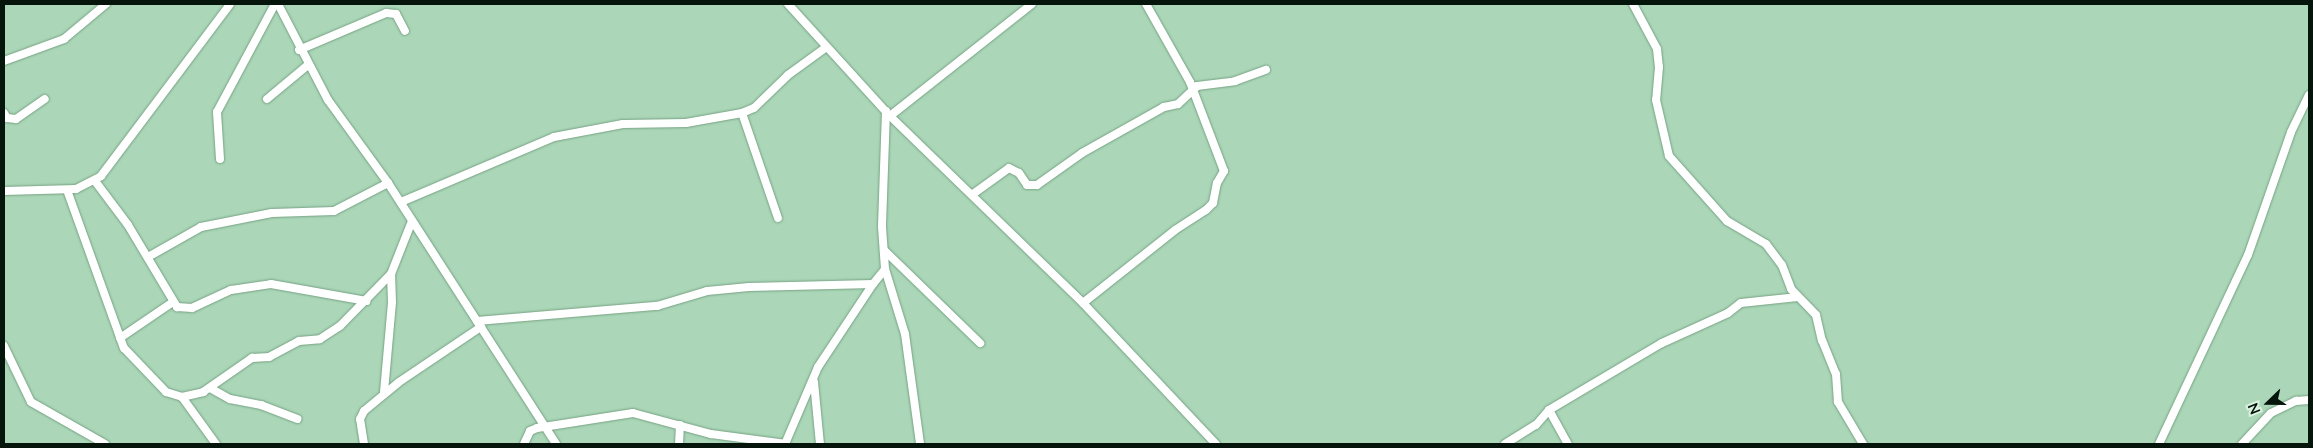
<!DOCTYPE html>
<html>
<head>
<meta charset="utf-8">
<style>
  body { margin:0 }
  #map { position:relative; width:2313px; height:448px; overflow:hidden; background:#abd7b8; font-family:Lato,sans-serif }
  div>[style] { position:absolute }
  .roads { filter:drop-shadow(0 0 1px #77a284) drop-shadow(0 0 1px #77a284) }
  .minor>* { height:8px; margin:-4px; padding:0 4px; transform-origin:4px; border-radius:4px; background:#fff }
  span { translate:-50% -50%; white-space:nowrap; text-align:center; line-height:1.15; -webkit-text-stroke:4px #dbf2e1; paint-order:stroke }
  .frame { position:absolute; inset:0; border:5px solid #05150b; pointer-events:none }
  .north { position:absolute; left:2243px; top:378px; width:50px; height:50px; -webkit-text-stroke:4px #dbf2e1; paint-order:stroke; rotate:248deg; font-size:14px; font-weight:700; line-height:20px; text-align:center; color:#05150b }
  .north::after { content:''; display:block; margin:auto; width:18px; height:22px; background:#05150b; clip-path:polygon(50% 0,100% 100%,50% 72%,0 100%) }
</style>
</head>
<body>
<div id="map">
  <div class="roads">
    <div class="minor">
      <div style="left:278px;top:4px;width:108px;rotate:62.5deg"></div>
      <div style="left:328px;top:100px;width:102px;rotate:54.1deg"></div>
      <div style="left:388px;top:183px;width:310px;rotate:57.2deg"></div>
      <div style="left:788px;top:4px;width:151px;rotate:47.7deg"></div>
      <div style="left:890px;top:116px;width:269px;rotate:44.1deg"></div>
      <div style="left:1083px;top:303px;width:194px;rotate:46.7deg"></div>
      <div style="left:1633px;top:4px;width:51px;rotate:61.9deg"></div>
      <div style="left:1657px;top:49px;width:18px;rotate:84deg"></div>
      <div style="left:1659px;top:67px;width:33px;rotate:95deg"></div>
      <div style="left:1656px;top:100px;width:57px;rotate:76.9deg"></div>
      <div style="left:1669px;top:156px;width:87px;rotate:48.3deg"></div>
      <div style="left:1727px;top:221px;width:45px;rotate:30.5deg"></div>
      <div style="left:1766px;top:244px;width:26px;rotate:53deg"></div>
      <div style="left:1782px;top:265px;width:26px;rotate:69deg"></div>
      <div style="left:1791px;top:289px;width:36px;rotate:46deg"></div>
      <div style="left:1816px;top:315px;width:26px;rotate:77deg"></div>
      <div style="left:1822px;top:340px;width:37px;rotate:68deg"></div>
      <div style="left:1836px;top:374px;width:28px;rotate:86deg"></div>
      <div style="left:1838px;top:402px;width:49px;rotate:59.2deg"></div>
      <div style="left:299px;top:50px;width:95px;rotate:-23deg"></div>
      <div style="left:386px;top:13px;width:10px;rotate:6deg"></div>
      <div style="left:396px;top:14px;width:19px;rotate:62deg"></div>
      <div style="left:4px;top:61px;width:64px;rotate:-20.1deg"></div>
      <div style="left:64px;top:39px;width:55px;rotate:-39.8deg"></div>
      <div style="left:267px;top:99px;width:53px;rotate:-39.7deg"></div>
      <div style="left:886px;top:111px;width:116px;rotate:92deg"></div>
      <div style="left:882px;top:227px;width:42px;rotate:85.9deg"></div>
      <div style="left:885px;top:269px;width:68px;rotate:72.9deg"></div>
      <div style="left:905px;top:334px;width:111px;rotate:82.2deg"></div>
      <div style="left:4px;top:113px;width:6px;rotate:59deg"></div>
      <div style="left:7px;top:118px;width:9px;rotate:6deg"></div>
      <div style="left:16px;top:119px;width:35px;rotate:-35deg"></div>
      <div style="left:742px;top:113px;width:111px;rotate:71.1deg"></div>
      <div style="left:890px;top:116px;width:181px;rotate:-38.3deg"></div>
      <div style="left:220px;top:159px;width:47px;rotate:-93.7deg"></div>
      <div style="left:217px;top:112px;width:123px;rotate:-61.8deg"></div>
      <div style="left:95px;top:181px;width:55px;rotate:53.1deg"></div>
      <div style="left:128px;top:225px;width:96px;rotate:59.1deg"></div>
      <div style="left:177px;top:307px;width:15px;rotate:4deg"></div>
      <div style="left:192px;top:308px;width:43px;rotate:-24.8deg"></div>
      <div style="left:231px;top:290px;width:40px;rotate:-8.5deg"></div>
      <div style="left:271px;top:284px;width:97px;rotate:10.1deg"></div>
      <div style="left:67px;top:190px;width:168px;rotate:70.2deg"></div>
      <div style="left:124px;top:348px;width:61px;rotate:46.3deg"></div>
      <div style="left:166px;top:392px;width:17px;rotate:17deg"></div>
      <div style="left:182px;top:397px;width:22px;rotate:-13deg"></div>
      <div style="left:203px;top:392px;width:60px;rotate:-34.8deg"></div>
      <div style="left:252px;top:358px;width:17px;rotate:-3deg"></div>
      <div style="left:269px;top:357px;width:34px;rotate:-28deg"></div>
      <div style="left:299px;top:341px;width:21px;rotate:-5deg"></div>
      <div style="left:320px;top:339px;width:24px;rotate:-33deg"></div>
      <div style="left:340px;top:326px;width:73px;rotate:-45.6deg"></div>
      <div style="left:391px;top:274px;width:57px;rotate:-68.4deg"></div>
      <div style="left:4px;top:191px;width:72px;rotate:-1.6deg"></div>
      <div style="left:76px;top:189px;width:28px;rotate:-27deg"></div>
      <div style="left:101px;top:176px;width:215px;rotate:-53.1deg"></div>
      <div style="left:973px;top:194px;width:44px;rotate:-35.8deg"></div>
      <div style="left:1009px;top:168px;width:11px;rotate:27deg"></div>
      <div style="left:1019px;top:173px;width:14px;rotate:56deg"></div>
      <div style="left:1027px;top:185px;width:10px"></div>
      <div style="left:1037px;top:185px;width:55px;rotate:-35.4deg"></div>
      <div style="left:1082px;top:153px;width:94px;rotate:-29.3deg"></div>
      <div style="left:1164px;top:107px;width:14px;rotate:-12deg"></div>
      <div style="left:1178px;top:104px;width:26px;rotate:-43deg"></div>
      <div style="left:1197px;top:86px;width:38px;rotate:-7deg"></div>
      <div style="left:1235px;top:81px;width:33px;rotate:-20deg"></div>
      <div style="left:401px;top:202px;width:166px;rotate:-23deg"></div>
      <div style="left:554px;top:137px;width:70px;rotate:-10.7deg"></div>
      <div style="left:623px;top:124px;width:63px;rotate:-0.9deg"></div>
      <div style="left:686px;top:123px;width:57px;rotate:-10.1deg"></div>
      <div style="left:742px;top:113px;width:13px;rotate:-23deg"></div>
      <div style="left:754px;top:108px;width:47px;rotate:-44.1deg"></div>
      <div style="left:788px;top:75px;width:46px;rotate:-36.1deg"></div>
      <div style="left:884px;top:250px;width:134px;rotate:44.1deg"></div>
      <div style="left:148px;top:257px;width:61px;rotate:-29.5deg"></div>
      <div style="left:201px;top:227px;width:72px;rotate:-11.2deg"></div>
      <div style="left:272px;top:213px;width:62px;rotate:-1.8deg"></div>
      <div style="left:334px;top:211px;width:61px;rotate:-27.4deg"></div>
      <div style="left:1083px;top:303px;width:117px;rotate:-38.4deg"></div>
      <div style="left:1175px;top:230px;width:37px;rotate:-33deg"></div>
      <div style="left:1206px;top:210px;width:10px;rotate:-45deg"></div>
      <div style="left:1213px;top:203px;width:20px;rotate:-79deg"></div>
      <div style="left:1217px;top:183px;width:14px;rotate:-60deg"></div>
      <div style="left:1224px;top:171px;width:95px;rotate:-110.9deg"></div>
      <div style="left:1190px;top:82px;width:90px;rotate:-119.4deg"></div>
      <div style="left:477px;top:321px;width:181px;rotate:-4.8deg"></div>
      <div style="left:657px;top:306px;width:52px;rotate:-16.7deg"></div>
      <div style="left:707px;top:291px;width:42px;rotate:-5.4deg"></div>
      <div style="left:749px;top:287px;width:124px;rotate:-1.4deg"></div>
      <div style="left:873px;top:284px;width:19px;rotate:-51deg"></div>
      <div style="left:120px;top:338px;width:64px;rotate:-34.2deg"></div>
      <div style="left:4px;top:346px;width:62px;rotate:64.3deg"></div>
      <div style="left:31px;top:402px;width:85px;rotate:29.6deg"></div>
      <div style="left:814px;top:382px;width:62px;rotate:84.5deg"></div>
      <div style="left:210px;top:388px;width:23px;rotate:29deg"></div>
      <div style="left:230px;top:399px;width:32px;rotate:11deg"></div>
      <div style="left:261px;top:405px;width:39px;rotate:21deg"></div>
      <div style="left:384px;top:392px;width:90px;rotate:-84.9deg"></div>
      <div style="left:392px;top:302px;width:27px;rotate:-92deg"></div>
      <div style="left:182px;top:397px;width:58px;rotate:54.1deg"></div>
      <div style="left:1549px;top:410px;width:39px;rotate:61deg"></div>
      <div style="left:364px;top:444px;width:25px;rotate:-99deg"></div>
      <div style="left:360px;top:419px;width:9px;rotate:-63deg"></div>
      <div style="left:364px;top:411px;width:45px;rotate:-39.6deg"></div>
      <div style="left:399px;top:382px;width:99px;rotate:-33.9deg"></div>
      <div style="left:524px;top:444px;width:14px;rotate:-65deg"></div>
      <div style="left:530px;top:431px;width:8px;rotate:-23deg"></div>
      <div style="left:537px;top:428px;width:97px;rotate:-8.9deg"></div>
      <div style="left:633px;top:413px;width:81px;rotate:15.1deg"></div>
      <div style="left:711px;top:434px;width:76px;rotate:7.6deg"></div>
      <div style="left:679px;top:444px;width:19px;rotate:-87deg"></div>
      <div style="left:785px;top:444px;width:84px;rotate:-66.8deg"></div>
      <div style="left:818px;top:367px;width:100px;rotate:-56.5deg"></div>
      <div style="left:1505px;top:444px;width:36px;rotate:-32deg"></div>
      <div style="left:1536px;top:425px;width:20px;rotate:-49deg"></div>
      <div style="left:1549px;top:410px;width:131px;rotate:-30.7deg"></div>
      <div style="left:1662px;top:343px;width:72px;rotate:-24.4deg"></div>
      <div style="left:1728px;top:313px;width:16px;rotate:-38deg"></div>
      <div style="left:1741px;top:303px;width:57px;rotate:-6deg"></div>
      <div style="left:2159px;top:444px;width:209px;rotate:-64.8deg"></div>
      <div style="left:2248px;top:255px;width:130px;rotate:-70.7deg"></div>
      <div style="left:2291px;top:132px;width:41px;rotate:-64.1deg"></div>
      <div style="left:2242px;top:444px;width:42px;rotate:-46.9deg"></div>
      <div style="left:2271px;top:413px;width:28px;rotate:-26deg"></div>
      <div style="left:2296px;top:401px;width:13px;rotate:-4deg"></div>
    </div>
  </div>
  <div class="frame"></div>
  <div class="north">N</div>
</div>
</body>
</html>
